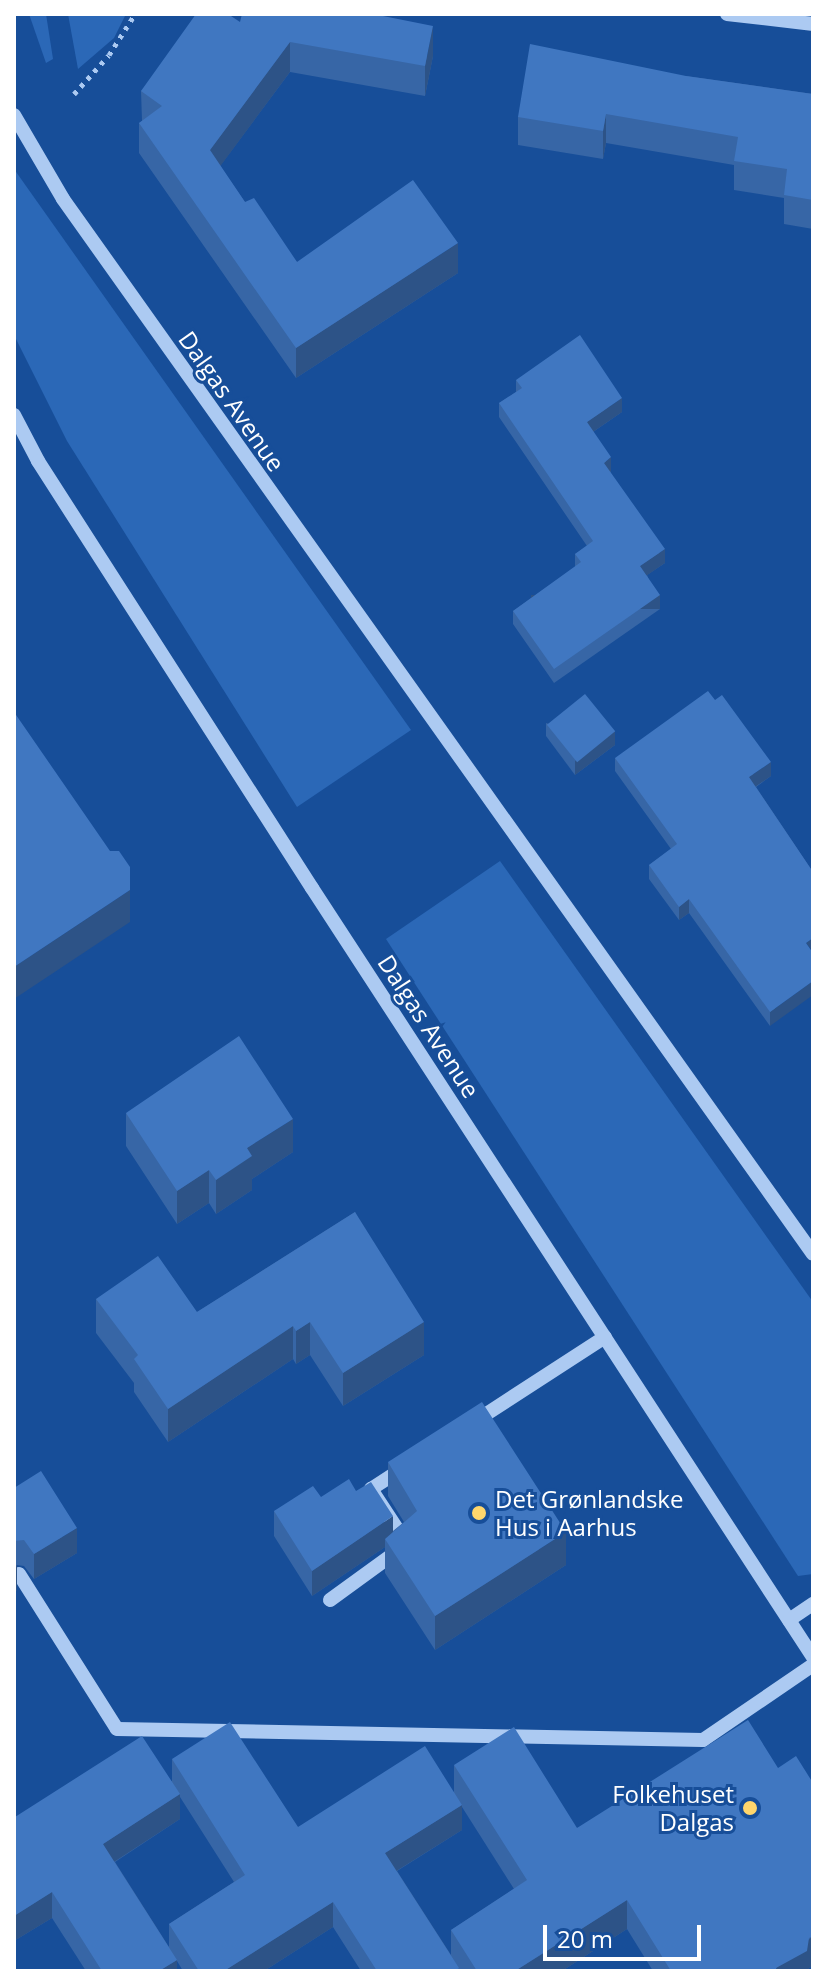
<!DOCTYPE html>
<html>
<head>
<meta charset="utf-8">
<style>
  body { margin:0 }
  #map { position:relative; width:827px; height:1985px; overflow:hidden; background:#174e99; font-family:"Open Sans",sans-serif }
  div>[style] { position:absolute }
  .green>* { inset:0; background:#2b68b7 }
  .path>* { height:5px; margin-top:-2.5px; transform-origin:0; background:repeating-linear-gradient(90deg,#accaf2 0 4px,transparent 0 10px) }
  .minor>* { height:14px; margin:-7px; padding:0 7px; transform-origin:7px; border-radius:7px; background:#accaf2 }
  .wall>* { inset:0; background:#3766a6 }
  .shaded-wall>* { inset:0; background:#2d5387; transform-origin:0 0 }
  .building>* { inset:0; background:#4077c1; transform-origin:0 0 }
  .dots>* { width:22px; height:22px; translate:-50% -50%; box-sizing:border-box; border:4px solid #174e99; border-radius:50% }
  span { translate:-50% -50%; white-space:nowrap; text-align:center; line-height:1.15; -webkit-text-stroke:6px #174e99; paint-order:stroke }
  .street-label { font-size:24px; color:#fff }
  .poi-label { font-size:24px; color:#fff }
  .left { translate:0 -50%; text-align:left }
  .right { translate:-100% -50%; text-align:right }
  .frame { position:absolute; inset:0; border:16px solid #fff; pointer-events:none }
  .scale { position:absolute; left:543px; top:1925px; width:158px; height:36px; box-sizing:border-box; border:4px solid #fff; border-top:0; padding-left:10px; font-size:24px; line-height:28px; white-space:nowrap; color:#fff; -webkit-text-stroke:6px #174e99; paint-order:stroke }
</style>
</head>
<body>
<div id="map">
  <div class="green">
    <div style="clip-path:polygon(29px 14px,46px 14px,53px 59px,46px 63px)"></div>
    <div style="clip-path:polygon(68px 14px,126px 14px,114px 38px,78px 69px)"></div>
    <div style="clip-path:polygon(14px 169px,411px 730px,297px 807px,67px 441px,14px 335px)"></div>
    <div style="clip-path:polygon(500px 861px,813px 1302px,813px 1574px,798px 1576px,386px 939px)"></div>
  </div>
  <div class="path">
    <div style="left:74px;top:94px;width:52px;rotate:-48.1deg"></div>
    <div style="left:109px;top:55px;width:49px;rotate:-57.6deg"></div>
  </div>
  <div class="minor">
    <div style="left:727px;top:14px;width:87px;rotate:6.6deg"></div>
    <div style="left:14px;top:115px;width:97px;rotate:59.7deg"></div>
    <div style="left:63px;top:199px;width:1294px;rotate:54.59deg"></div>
    <div style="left:14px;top:415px;width:52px;rotate:62.4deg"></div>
    <div style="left:38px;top:461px;width:507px;rotate:57.31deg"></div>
    <div style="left:312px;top:888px;width:918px;rotate:56.92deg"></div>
    <div style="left:474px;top:1422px;width:156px;rotate:-33deg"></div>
    <div style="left:19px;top:1574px;width:183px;rotate:57.7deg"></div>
    <div style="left:117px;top:1729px;width:586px;rotate:1.08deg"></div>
    <div style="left:703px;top:1740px;width:133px;rotate:-34.3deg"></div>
    <div style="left:330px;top:1600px;width:95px;rotate:-36deg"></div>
    <div style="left:407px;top:1544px;width:66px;rotate:-123.2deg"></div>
    <div style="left:371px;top:1489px;width:38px;rotate:-33deg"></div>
    <div style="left:789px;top:1620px;width:29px;rotate:-34deg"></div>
  </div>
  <div class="wall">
    <div style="clip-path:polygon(240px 22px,433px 56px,425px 96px,290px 72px,220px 166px,245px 202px,297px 262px,458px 273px,296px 378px,139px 153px,139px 123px,142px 121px,141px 91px)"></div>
    <div style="clip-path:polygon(686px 76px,813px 94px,813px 229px,784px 224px,784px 198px,734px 190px,734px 165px,606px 143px,603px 159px,518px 145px,518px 117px)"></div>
    <div style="clip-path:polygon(516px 380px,622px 412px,593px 432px,611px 471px,610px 472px,665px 563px,647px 575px,660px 609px,554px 683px,513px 624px,513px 611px,575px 567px,575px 554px,587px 546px,499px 417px,499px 403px,516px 392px)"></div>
    <div style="clip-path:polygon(546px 723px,615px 745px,575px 775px,546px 736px)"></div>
    <div style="clip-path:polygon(615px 758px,771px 776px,756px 787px,813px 872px,770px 1026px,689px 913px,679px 920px,649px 879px,649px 865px,671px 849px,615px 771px)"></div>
    <div style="clip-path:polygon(126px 1113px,293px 1152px,252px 1179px,252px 1190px,216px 1214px,209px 1203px,177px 1224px,126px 1146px)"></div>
    <div style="clip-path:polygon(355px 1212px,424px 1355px,343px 1406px,310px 1355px,296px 1364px,293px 1359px,168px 1442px,134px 1392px,134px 1383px,96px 1333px,96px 1299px,197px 1312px)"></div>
    <div style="clip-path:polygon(388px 1462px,566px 1565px,435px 1650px,385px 1573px,385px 1547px,312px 1596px,274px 1536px,274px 1511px,321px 1497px,356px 1491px,393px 1531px,404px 1522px,388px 1496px)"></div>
    <div style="clip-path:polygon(14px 1488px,77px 1553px,34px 1579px,24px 1566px,17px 1565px,17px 1590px,14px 1592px)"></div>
    <div style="clip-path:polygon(evenodd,172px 1759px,298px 1827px,454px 1792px,454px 1765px,577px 1828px,778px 1768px,813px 1783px,813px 1966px,809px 1968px,808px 1971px,653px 1971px,627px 1929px,562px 1971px,361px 1971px,333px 1927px,264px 1971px,183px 1971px,177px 1961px,177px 1971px,86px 1971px,52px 1918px,14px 1941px,14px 1816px,15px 1817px,172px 1781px,172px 1759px,180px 1797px,234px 1882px,169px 1924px,169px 1947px,115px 1862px,180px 1819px,180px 1797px,172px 1759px,462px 1807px,514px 1889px,451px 1930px,451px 1955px,397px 1871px,462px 1830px,462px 1807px)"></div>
  </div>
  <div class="shaded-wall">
    <div style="clip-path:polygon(433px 26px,433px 56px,425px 96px,425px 66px)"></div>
    <div style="clip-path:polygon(290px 42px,290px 72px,210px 180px,210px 150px)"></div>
    <div style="clip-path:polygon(606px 114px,606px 143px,603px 159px,603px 131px)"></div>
    <div style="clip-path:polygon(458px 243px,458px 273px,296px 378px,296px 348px)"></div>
    <div style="clip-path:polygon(622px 398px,622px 412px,587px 436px,587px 422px)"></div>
    <div style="clip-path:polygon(611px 457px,611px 471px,604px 477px,604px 463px)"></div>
    <div style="clip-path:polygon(665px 549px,665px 563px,640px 580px,640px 566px)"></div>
    <div style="left:660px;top:595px;width:14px;height:129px;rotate:90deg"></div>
    <div style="clip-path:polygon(615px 731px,615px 745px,575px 775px,575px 761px)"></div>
    <div style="clip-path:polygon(771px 762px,771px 776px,749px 791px,749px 777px)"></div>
    <div style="clip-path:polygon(130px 890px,130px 922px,14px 999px,14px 967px)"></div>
    <div style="clip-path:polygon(689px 899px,689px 913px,679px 920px,679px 907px)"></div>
    <div style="clip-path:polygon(813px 938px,813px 952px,806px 943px)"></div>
    <div style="clip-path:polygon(813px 981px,813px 995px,770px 1026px,770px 1012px)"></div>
    <div style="clip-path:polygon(293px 1119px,293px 1152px,252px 1179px,252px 1190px,216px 1214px,216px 1180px,247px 1148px)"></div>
    <div style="clip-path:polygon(209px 1170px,209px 1203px,177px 1224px,177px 1191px)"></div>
    <div style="clip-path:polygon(310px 1322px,310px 1355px,296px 1364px,296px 1331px)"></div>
    <div style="clip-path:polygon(424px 1322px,424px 1355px,343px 1406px,343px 1373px)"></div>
    <div style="clip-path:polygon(293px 1326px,293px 1359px,168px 1442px,168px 1409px)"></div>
    <div style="clip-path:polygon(393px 1516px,393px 1542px,385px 1539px,385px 1547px,312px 1596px,312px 1571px)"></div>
    <div style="clip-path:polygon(77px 1528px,77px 1553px,34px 1579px,34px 1554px)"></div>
    <div style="clip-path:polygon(566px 1532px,566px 1565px,435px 1650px,435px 1616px)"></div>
    <div style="clip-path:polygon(17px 1565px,17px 1590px,14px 1592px,14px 1567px)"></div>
    <div style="clip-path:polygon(180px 1794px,180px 1819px,103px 1869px,103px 1844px)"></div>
    <div style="clip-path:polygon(462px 1805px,462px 1830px,385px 1878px,385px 1853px)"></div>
    <div style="clip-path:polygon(52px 1892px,52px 1918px,14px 1941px,14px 1916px)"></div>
    <div style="clip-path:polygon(627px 1900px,627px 1929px,562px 1971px,515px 1971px)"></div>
    <div style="clip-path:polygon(333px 1902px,333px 1927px,264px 1971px,224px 1971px)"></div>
    <div style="clip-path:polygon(813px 1936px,813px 1966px,809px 1968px,808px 1971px,776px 1971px,776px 1968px)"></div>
    <div style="clip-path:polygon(177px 1960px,177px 1971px,159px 1971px)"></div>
  </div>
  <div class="building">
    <div style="clip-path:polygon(196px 14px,228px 14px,240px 22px,242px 14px,373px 14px,433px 26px,425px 66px,290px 42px,210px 150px,245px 202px,254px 198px,297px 262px,413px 180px,458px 243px,296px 348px,139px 123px,162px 106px,141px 91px)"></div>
    <div style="clip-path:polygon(530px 44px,686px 76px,813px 94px,813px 200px,784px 195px,787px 169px,734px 161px,738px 137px,606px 114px,603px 131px,518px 117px)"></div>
    <div style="clip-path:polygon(580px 335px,622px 398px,587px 422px,611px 457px,604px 463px,665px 549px,640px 566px,660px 595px,554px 669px,513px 611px,581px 562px,575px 554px,593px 541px,499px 403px,522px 388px,516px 380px)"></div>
    <div style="clip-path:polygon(708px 691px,715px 700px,722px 695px,771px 762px,749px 777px,813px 872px,813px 938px,806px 943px,813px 953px,813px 981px,770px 1012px,689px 899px,679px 907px,649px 865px,677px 844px,615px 758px)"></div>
    <div style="left:585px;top:694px;width:48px;height:49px;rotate:51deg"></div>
    <div style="clip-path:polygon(14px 712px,110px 851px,119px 851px,130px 867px,130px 890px,14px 967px)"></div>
    <div style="clip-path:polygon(239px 1036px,293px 1119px,247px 1148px,252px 1156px,216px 1180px,209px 1170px,177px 1191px,126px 1113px)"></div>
    <div style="clip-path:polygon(355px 1212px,424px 1322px,343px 1373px,310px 1322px,296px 1331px,293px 1326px,168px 1409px,134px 1359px,138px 1355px,96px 1299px,158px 1256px,197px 1312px)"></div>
    <div style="clip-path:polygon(482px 1402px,566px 1532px,435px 1616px,385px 1539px,417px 1511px,388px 1462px)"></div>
    <div style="clip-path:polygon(41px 1471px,77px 1528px,34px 1554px,24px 1540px,14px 1541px,14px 1488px)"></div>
    <div style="clip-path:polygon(349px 1479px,356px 1491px,371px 1482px,393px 1516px,312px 1571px,274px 1511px,313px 1486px,321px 1497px)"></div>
    <div style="clip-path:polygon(748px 1720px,778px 1768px,796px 1756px,813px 1783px,813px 1936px,809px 1938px,807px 1951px,776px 1968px,777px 1971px,671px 1971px,627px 1900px,515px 1971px,477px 1971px,451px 1930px,527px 1880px,454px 1765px,514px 1727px,577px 1828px)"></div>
    <div style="clip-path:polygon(230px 1722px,298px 1827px,425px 1746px,462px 1805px,385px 1853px,459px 1968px,455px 1971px,377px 1971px,333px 1902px,224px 1971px,199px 1971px,169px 1924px,245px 1875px,172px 1759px)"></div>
    <div style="clip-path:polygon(142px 1736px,180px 1794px,103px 1844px,177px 1960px,159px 1971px,102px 1971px,52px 1892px,14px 1916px,14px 1816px,15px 1817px)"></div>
  </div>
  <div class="dots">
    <div style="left:479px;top:1513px;background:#ffd66c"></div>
    <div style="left:750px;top:1808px;background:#ffd66c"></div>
  </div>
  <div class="street-label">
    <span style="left:232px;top:401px;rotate:55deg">Dalgas Avenue</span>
    <span style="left:429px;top:1026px;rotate:57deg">Dalgas Avenue</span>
  </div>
  <div class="poi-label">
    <span class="left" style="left:495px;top:1513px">Det Grønlandske<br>Hus i Aarhus</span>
    <span class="right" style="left:734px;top:1808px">Folkehuset<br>Dalgas</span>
  </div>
  <div class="frame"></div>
  <div class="scale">20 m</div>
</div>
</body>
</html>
